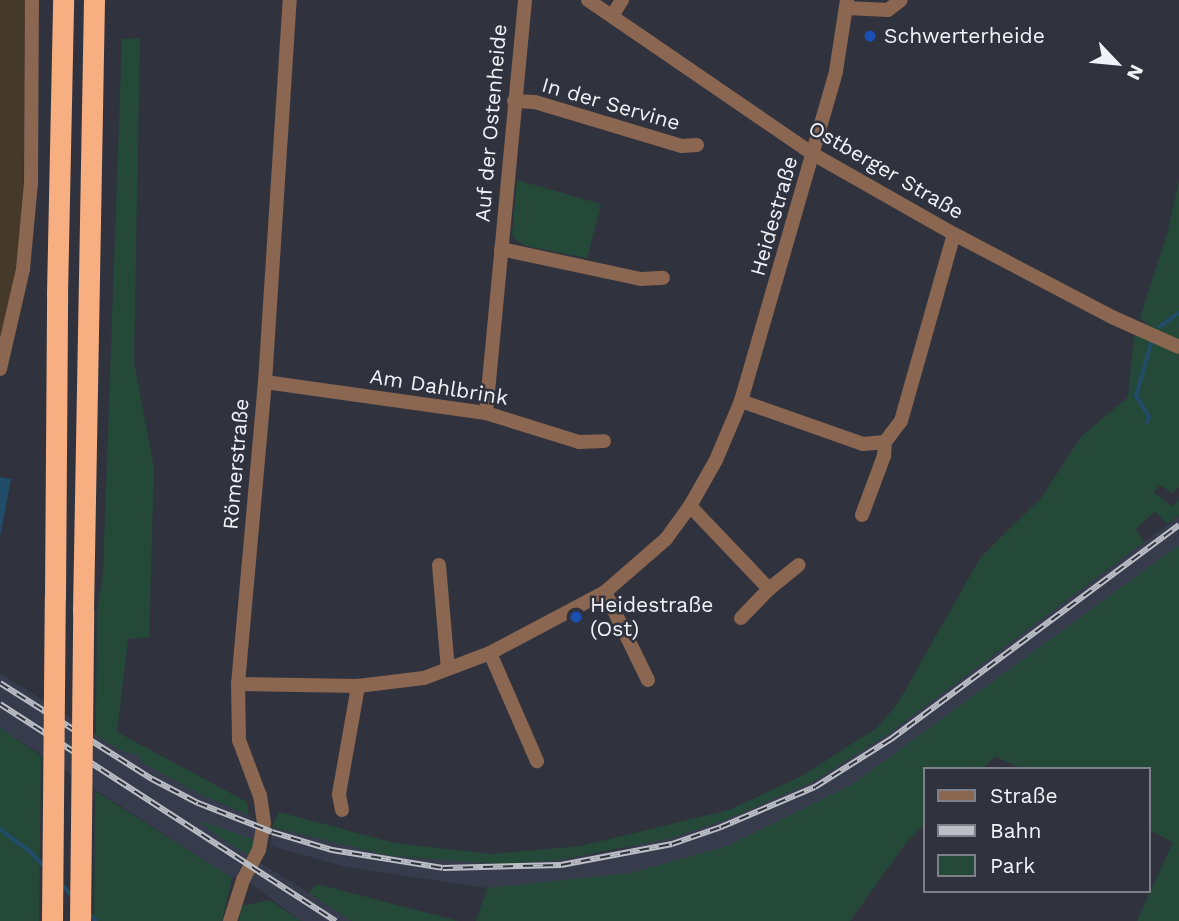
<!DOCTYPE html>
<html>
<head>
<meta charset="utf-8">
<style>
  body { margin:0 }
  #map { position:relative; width:1179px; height:921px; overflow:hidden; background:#30333e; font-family:"Work Sans",sans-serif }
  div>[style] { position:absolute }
  .built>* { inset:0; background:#373c4d }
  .industrial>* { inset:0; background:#45392a }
  .green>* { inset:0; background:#244938 }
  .water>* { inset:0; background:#214c6a }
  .stream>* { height:3.5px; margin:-1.75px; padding:0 1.75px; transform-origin:1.75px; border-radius:1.75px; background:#214c6a }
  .minor>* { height:14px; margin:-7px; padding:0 7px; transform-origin:7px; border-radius:7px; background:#8b6650 }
  .highway>* { height:21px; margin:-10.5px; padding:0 10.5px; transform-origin:10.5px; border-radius:10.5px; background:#f7af82 }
  .rail>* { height:6px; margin-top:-3px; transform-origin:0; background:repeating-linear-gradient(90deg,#30333e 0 10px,#bdbfc7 0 20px); box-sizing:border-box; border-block:2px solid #bdbfc7 }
  .highway-bridge>* { height:21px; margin:-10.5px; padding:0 10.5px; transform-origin:10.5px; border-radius:10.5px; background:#f7af82 }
  .dots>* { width:19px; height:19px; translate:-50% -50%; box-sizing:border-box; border:4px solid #30333e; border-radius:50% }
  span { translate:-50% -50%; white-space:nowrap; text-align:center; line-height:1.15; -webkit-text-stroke:5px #30333e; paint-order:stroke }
  .poi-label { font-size:21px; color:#f1f3fa }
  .left { translate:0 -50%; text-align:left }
  .street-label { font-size:21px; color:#f1f3fa }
  .legend { position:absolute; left:923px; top:767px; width:228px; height:126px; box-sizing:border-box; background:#30333e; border:2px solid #7d8089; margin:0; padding:9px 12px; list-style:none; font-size:21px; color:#f1f3fa }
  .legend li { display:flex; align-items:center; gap:14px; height:35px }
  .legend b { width:35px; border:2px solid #7d8089 }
  .north { position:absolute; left:1081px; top:28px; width:70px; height:70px; -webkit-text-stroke:5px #30333e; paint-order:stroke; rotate:116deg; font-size:19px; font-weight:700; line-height:28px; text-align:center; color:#f1f3fa }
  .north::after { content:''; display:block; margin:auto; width:24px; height:32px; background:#f1f3fa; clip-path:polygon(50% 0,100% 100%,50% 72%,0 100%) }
</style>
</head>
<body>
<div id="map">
  <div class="built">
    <div style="clip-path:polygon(1179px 516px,1179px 545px,941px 722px,853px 784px,727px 846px,631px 873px,487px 888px,346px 867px,271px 846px,272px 827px,390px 856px,501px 864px,559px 860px,625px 849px,814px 781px,888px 734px)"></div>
    <div style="clip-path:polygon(0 673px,120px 750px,140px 756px,141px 762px,201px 795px,249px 815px,256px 822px,255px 840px,202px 822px,251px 857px,239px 876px,232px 878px,0 728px)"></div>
    <div style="clip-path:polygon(261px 863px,309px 893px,352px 921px,301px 921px,249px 882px)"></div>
  </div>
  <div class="industrial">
    <div style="clip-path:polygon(0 0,25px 0,23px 227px,0 374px)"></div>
  </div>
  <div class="green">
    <div style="clip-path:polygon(140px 38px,134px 362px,154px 468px,149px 637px,128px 639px,117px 732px,247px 802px,249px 815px,202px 795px,141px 762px,140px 756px,120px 750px,96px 735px,97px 611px,103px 573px,122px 39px)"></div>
    <div style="clip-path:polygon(517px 180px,601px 204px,587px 258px,526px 246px,516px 240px,512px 235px)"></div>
    <div style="clip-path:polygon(1179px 180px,1179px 487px,1172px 493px,1160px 485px,1153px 492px,1172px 506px,1179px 500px,1179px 515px,1167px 524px,1155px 511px,1136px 529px,1144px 542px,888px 734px,814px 781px,725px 820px,671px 838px,559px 860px,501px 864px,390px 856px,272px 827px,279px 812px,394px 843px,491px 854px,581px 846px,729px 810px,804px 775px,878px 727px,898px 703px,980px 558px,1041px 498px,1081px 437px,1128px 397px,1134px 337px,1149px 325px,1140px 318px,1167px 234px)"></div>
    <div style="clip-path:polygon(1179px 545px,1179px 921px,1137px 921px,1173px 842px,1149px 830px,1149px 769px,1022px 769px,995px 756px,982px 769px,925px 769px,925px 824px,905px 844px,850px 921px,476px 921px,487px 888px,631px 873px,727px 846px,853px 784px)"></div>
    <div style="clip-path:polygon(0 728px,41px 756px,39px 921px,0 921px)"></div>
    <div style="clip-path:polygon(95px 791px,232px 878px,222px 921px,94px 921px)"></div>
    <div style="clip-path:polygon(198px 820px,255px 840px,251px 857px,218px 836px)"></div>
    <div style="clip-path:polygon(317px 884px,458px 921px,352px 921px,309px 893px)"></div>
    <div style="clip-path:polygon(269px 900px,301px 921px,239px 921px,242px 906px)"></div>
  </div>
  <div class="water">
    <div style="clip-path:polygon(0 477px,11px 479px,0 537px)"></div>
  </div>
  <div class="stream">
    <div style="left:1159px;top:327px;width:24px;rotate:-35deg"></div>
    <div style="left:1147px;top:422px;width:5px;rotate:-68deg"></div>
    <div style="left:1149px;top:417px;width:25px;rotate:-122deg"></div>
    <div style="left:1136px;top:396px;width:54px;rotate:-73.9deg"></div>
    <div style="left:0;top:829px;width:39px;rotate:37deg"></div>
    <div style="left:31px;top:852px;width:19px;rotate:47deg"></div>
    <div style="left:62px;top:884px;width:17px;rotate:50deg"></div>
    <div style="left:88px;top:912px;width:12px;rotate:48deg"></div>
  </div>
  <div class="minor">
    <div style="left:588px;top:0;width:273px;rotate:34.4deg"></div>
    <div style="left:813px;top:154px;width:162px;rotate:29.6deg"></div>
    <div style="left:954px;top:234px;width:178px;rotate:27.7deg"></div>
    <div style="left:1112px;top:317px;width:73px;rotate:24.1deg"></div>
    <div style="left:846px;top:8px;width:42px;rotate:2.7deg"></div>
    <div style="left:888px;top:10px;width:16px;rotate:-38deg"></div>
    <div style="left:612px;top:16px;width:19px;rotate:-58deg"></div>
    <div style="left:514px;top:101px;width:21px;rotate:3deg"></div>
    <div style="left:535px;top:102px;width:153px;rotate:16.7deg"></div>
    <div style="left:682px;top:146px;width:15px;rotate:-4deg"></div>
    <div style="left:501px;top:249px;width:143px;rotate:12.1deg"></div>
    <div style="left:641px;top:279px;width:22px;rotate:-3deg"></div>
    <div style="left:0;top:369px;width:103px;rotate:-77deg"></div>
    <div style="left:23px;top:269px;width:86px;rotate:-84.7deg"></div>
    <div style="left:31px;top:183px;width:183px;rotate:-89.7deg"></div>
    <div style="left:265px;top:382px;width:223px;rotate:8deg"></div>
    <div style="left:486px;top:413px;width:97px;rotate:17.3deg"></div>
    <div style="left:579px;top:442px;width:25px;rotate:-2deg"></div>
    <div style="left:741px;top:401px;width:129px;rotate:19.4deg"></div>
    <div style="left:863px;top:444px;width:22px;rotate:-5deg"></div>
    <div style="left:885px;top:442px;width:26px;rotate:-53deg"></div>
    <div style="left:901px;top:421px;width:194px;rotate:-74.2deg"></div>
    <div style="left:486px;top:413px;width:415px;rotate:-84.6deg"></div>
    <div style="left:690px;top:506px;width:115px;rotate:46.4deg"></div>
    <div style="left:769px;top:589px;width:38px;rotate:-39deg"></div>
    <div style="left:862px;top:515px;width:63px;rotate:-69.6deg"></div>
    <div style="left:884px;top:456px;width:14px;rotate:-86deg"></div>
    <div style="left:439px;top:565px;width:104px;rotate:85.1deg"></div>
    <div style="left:605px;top:592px;width:98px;rotate:64deg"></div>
    <div style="left:741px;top:618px;width:40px;rotate:-46deg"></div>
    <div style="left:490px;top:653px;width:118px;rotate:66.5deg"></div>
    <div style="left:238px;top:684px;width:120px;rotate:1deg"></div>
    <div style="left:358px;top:686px;width:66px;rotate:-6.9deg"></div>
    <div style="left:424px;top:678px;width:71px;rotate:-20.7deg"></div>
    <div style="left:490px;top:653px;width:130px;rotate:-27.9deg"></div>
    <div style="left:605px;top:592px;width:81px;rotate:-41deg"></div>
    <div style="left:666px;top:539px;width:41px;rotate:-54deg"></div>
    <div style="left:690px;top:506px;width:53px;rotate:-60.5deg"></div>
    <div style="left:716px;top:460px;width:64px;rotate:-67deg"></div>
    <div style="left:741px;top:401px;width:343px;rotate:-73.9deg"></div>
    <div style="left:836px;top:71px;width:72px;rotate:-81.2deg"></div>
    <div style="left:342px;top:810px;width:16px;rotate:-101deg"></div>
    <div style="left:339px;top:794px;width:110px;rotate:-80deg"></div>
    <div style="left:230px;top:921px;width:43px;rotate:-72.4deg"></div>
    <div style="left:243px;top:880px;width:34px;rotate:-62deg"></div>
    <div style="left:259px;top:850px;width:27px;rotate:-80deg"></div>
    <div style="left:264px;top:823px;width:27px;rotate:-98deg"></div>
    <div style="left:260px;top:796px;width:60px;rotate:-110.6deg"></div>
    <div style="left:239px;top:740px;width:56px;rotate:-91deg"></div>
    <div style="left:238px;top:684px;width:303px;rotate:-84.9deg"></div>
    <div style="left:265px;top:382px;width:383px;rotate:-86.3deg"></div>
  </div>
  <div class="highway">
    <div style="left:55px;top:597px;width:303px;rotate:-89.6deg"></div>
    <div style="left:57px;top:294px;width:294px;rotate:-88.8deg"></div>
    <div style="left:83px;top:611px;width:611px;rotate:-88.97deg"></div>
  </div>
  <div class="rail">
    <div style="left:0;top:683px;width:180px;rotate:32.3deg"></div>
    <div style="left:152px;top:779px;width:52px;rotate:27.6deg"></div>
    <div style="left:198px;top:803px;width:79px;rotate:21.4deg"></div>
    <div style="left:272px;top:832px;width:63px;rotate:16.7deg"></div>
    <div style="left:332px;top:850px;width:112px;rotate:9.2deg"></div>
    <div style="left:443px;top:868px;width:118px;rotate:-1.5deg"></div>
    <div style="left:561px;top:865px;width:113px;rotate:-10.7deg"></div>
    <div style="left:672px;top:844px;width:52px;rotate:-19.1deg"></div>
    <div style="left:721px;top:827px;width:102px;rotate:-23.1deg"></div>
    <div style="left:815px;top:787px;width:90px;rotate:-32.3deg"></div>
    <div style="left:891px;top:739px;width:359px;rotate:-36.6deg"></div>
    <div style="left:0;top:704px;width:400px;rotate:32.9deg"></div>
  </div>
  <div class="highway-bridge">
    <div style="left:52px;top:921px;width:324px;rotate:-89.5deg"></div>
    <div style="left:80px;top:921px;width:310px;rotate:-89.4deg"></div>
  </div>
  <div class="dots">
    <div style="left:870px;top:36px;background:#1a4fb4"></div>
    <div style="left:576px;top:617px;background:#1a4fb4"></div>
  </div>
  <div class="poi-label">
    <span class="left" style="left:884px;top:36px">Schwerterheide</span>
    <span class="left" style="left:590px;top:617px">Heidestraße<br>(Ost)</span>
  </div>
  <div class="street-label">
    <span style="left:611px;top:104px;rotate:16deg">In der Servine</span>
    <span style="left:491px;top:123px;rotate:-85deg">Auf der Ostenheide</span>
    <span style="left:886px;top:170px;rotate:30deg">Ostberger Straße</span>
    <span style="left:774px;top:216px;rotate:-74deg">Heidestraße</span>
    <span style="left:439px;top:387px;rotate:9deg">Am Dahlbrink</span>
    <span style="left:236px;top:464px;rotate:-85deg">Römerstraße</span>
  </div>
  <ul class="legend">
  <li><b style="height:9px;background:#8b6650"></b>Straße</li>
  <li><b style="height:9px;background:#bdbfc7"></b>Bahn</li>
  <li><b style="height:19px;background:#244938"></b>Park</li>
  </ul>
  <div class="north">N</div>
</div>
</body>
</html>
